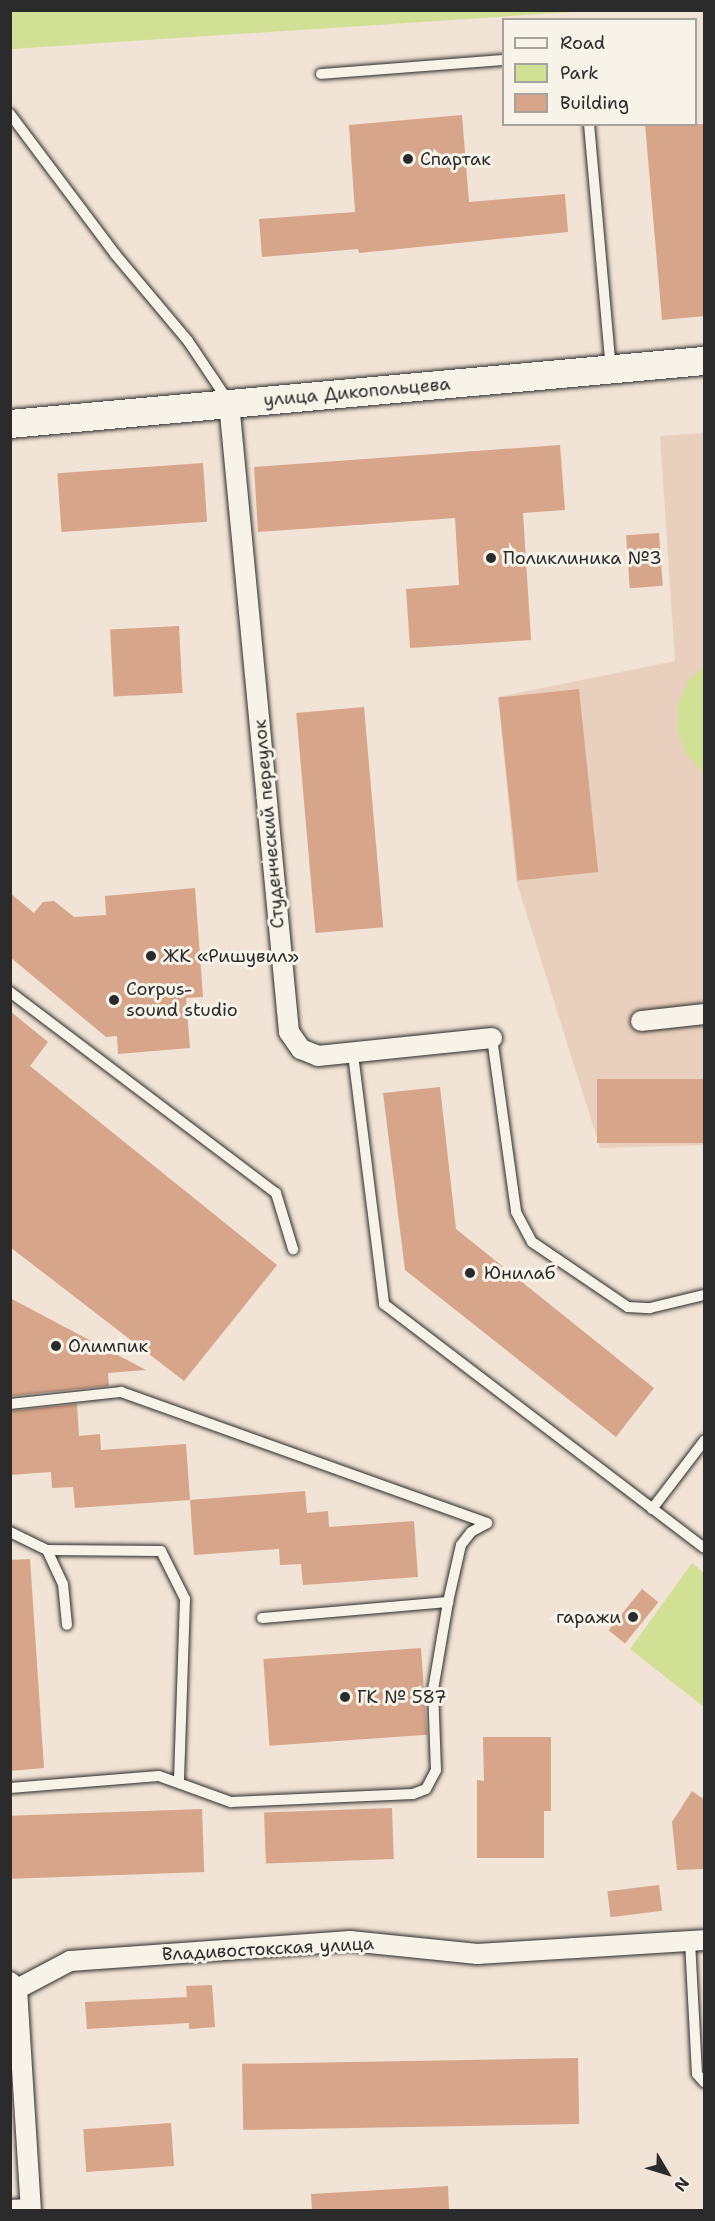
<!DOCTYPE html>
<html>
<head>
<meta charset="utf-8">
<style>
  body { margin:0 }
  #map { position:relative; width:715px; height:2221px; overflow:hidden; background:#f1e3d5; font-family:"Shantell Sans",sans-serif }
  div>[style] { position:absolute }
  .built>* { inset:0; background:#e9d0be }
  .green>* { inset:0; background:#d1e094 }
  .building>* { inset:0; background:#d7a58a; transform-origin:0 0 }
  .roads { filter:drop-shadow(0 0 2px #2b2b2b) drop-shadow(0 0 2px #2b2b2b) }
  .service>* { height:10px; margin:-5px; padding:0 5px; transform-origin:5px; border-radius:5px; background:#f7f3e8 }
  .minor>* { height:20px; margin:-10px; padding:0 10px; transform-origin:10px; border-radius:10px; background:#f7f3e8 }
  .secondary>* { height:28px; margin:-14px; padding:0 14px; transform-origin:14px; border-radius:14px; background:#f7f3e8 }
  .dots>* { width:16px; height:16px; translate:-50% -50%; box-sizing:border-box; border:3px solid #f7f3e8; border-radius:50% }
  span { translate:-50% -50%; white-space:nowrap; text-align:center; line-height:1.15; -webkit-text-stroke:6px #f7f3e8; paint-order:stroke }
  .poi-label { font-size:18px; color:#2b2b2b }
  .left { translate:0 -50%; text-align:left }
  .right { translate:-100% -50%; text-align:right }
  .street-label { font-size:18px; color:#2b2b2b }
  .frame { position:absolute; inset:0; border:12px solid #2b2b2b; pointer-events:none }
  .legend { position:absolute; left:502px; top:18px; width:195px; height:108px; box-sizing:border-box; background:#f7f3e8; border:2px solid #a5a39c; margin:0; padding:8px 10px; list-style:none; font-size:18px; color:#2b2b2b }
  .legend li { display:flex; align-items:center; gap:12px; height:30px }
  .legend b { width:30px; border:2px solid #a5a39c }
  .north { position:absolute; left:637px; top:2143px; width:60px; height:60px; -webkit-text-stroke:4px #f7f3e8; paint-order:stroke; rotate:128deg; font-size:16px; font-weight:700; line-height:24px; text-align:center; color:#2b2b2b }
  .north::after { content:''; display:block; margin:auto; width:21px; height:27px; background:#2b2b2b; clip-path:polygon(50% 0,100% 100%,50% 72%,0 100%) }
</style>
</head>
<body>
<div id="map">
  <div class="built">
    <div style="clip-path:polygon(704px 433px,704px 1145px,600px 1148px,516px 880px,498px 697px,675px 661px,660px 436px)"></div>
  </div>
  <div class="green">
    <div style="clip-path:polygon(11px 10px,588px 10px,588px 11px,11px 49px)"></div>
    <div style="clip-path:polygon(704px 666px,704px 774px,687px 755px,677px 730px,678px 704px,689px 680px)"></div>
    <div style="clip-path:polygon(692px 1563px,704px 1573px,704px 1707px,630px 1649px)"></div>
  </div>
  <div class="building">
    <div style="clip-path:polygon(462px 115px,469px 202px,565px 194px,568px 232px,359px 253px,358px 249px,262px 257px,259px 219px,355px 212px,349px 125px)"></div>
    <div style="clip-path:polygon(645px 124px,705px 124px,705px 316px,662px 320px)"></div>
    <div style="clip-path:polygon(560px 445px,565px 510px,523px 513px,531px 640px,410px 648px,406px 589px,459px 585px,455px 518px,258px 532px,254px 467px)"></div>
    <div style="left:203px;top:463px;width:59px;height:146px;rotate:86deg"></div>
    <div style="left:659px;top:533px;width:53px;height:33px;rotate:86deg"></div>
    <div style="left:179px;top:626px;width:67px;height:69px;rotate:87deg"></div>
    <div style="left:579px;top:689px;width:184px;height:81px;rotate:84deg"></div>
    <div style="left:364px;top:707px;width:221px;height:68px;rotate:85deg"></div>
    <div style="clip-path:polygon(195px 888px,203px 997px,186px 998px,190px 1048px,118px 1054px,117px 1036px,106px 1037px,10px 957px,10px 893px,34px 913px,43px 902px,54px 901px,74px 917px,106px 915px,105px 896px)"></div>
    <div style="clip-path:polygon(10px 1011px,48px 1042px,30px 1066px,277px 1265px,184px 1381px,10px 1247px)"></div>
    <div style="left:705px;top:1079px;width:64px;height:108px;rotate:90deg"></div>
    <div style="clip-path:polygon(440px 1087px,456px 1229px,654px 1388px,616px 1437px,405px 1270px,383px 1093px)"></div>
    <div style="clip-path:polygon(10px 1298px,146px 1370px,108px 1373px,109px 1386px,10px 1396px)"></div>
    <div style="clip-path:polygon(77px 1404px,79px 1436px,100px 1434px,101px 1450px,186px 1444px,190px 1500px,75px 1508px,73px 1487px,52px 1488px,51px 1472px,10px 1475px,10px 1411px)"></div>
    <div style="clip-path:polygon(305px 1491px,307px 1513px,328px 1511px,329px 1527px,414px 1521px,418px 1577px,303px 1585px,301px 1564px,280px 1565px,279px 1549px,194px 1555px,190px 1500px)"></div>
    <div style="clip-path:polygon(30px 1559px,44px 1768px,10px 1771px,10px 1560px)"></div>
    <div style="left:642px;top:1589px;width:21px;height:53px;rotate:39deg"></div>
    <div style="left:421px;top:1648px;width:87px;height:158px;rotate:86deg"></div>
    <div style="clip-path:polygon(483px 1737px,551px 1737px,551px 1811px,544px 1811px,544px 1858px,477px 1858px,477px 1780px,484px 1781px)"></div>
    <div style="clip-path:polygon(692px 1791px,705px 1800px,705px 1869px,677px 1870px,672px 1822px)"></div>
    <div style="left:392px;top:1808px;width:51px;height:128px;rotate:88deg"></div>
    <div style="left:202px;top:1809px;width:63px;height:192px;rotate:88deg"></div>
    <div style="left:659px;top:1885px;width:26px;height:52px;rotate:83deg"></div>
    <div style="clip-path:polygon(212px 1985px,215px 2027px,189px 2029px,189px 2023px,87px 2029px,85px 2002px,187px 1997px,186px 1986px)"></div>
    <div style="left:578px;top:2058px;width:66px;height:336px;rotate:89deg"></div>
    <div style="left:171px;top:2123px;width:43px;height:88px;rotate:86deg"></div>
    <div style="clip-path:polygon(448px 2186px,449px 2211px,312px 2211px,311px 2194px)"></div>
  </div>
  <div class="roads">
    <div class="service">
      <div style="left:321px;top:74px;width:184px;rotate:-4.4deg"></div>
      <div style="left:10px;top:114px;width:175px;rotate:53.1deg"></div>
      <div style="left:115px;top:254px;width:114px;rotate:50deg"></div>
      <div style="left:188px;top:341px;width:73px;rotate:56.1deg"></div>
      <div style="left:589px;top:124px;width:246px;rotate:84.9deg"></div>
      <div style="left:10px;top:992px;width:333px;rotate:37.1deg"></div>
      <div style="left:276px;top:1193px;width:59px;rotate:73.1deg"></div>
      <div style="left:492px;top:1038px;width:176px;rotate:82.1deg"></div>
      <div style="left:516px;top:1212px;width:34px;rotate:62deg"></div>
      <div style="left:532px;top:1242px;width:116px;rotate:34.1deg"></div>
      <div style="left:628px;top:1307px;width:22px;rotate:3deg"></div>
      <div style="left:650px;top:1308px;width:56px;rotate:-13.5deg"></div>
      <div style="left:353px;top:1054px;width:252px;rotate:82.9deg"></div>
      <div style="left:384px;top:1304px;width:402px;rotate:37.3deg"></div>
      <div style="left:10px;top:1404px;width:112px;rotate:-6.2deg"></div>
      <div style="left:121px;top:1392px;width:389px;rotate:19.7deg"></div>
      <div style="left:652px;top:1509px;width:86px;rotate:-52.6deg"></div>
      <div style="left:10px;top:1532px;width:41px;rotate:25.9deg"></div>
      <div style="left:47px;top:1550px;width:38px;rotate:65deg"></div>
      <div style="left:63px;top:1584px;width:41px;rotate:84.4deg"></div>
      <div style="left:47px;top:1550px;width:114px;rotate:0.5deg"></div>
      <div style="left:161px;top:1551px;width:54px;rotate:63.4deg"></div>
      <div style="left:185px;top:1599px;width:182px;rotate:91.9deg"></div>
      <div style="left:262px;top:1618px;width:187px;rotate:-4.9deg"></div>
      <div style="left:448px;top:1602px;width:58px;rotate:-77.2deg"></div>
      <div style="left:461px;top:1545px;width:16px;rotate:-52deg"></div>
      <div style="left:471px;top:1532px;width:18px;rotate:-29deg"></div>
      <div style="left:10px;top:1788px;width:149px;rotate:-4.6deg"></div>
      <div style="left:159px;top:1776px;width:77px;rotate:19.9deg"></div>
      <div style="left:231px;top:1802px;width:182px;rotate:-2.5deg"></div>
      <div style="left:413px;top:1794px;width:14px;rotate:-21deg"></div>
      <div style="left:426px;top:1789px;width:21px;rotate:-62deg"></div>
      <div style="left:436px;top:1770px;width:80px;rotate:-92.1deg"></div>
      <div style="left:433px;top:1690px;width:89px;rotate:-80.3deg"></div>
      <div style="left:690px;top:1941px;width:133px;rotate:87deg"></div>
      <div style="left:697px;top:2074px;width:11px;rotate:49deg"></div>
      <div style="left:10px;top:2205px;width:20px;rotate:-3deg"></div>
    </div>
    <div class="minor">
      <div style="left:229px;top:403px;width:632px;rotate:84.55deg"></div>
      <div style="left:289px;top:1032px;width:21px;rotate:55deg"></div>
      <div style="left:301px;top:1049px;width:18px;rotate:22deg"></div>
      <div style="left:318px;top:1056px;width:175px;rotate:-5.9deg"></div>
      <div style="left:641px;top:1021px;width:63px;rotate:-6.3deg"></div>
      <div style="left:10px;top:1982px;width:10px;rotate:45deg"></div>
      <div style="left:17px;top:1989px;width:221px;rotate:86.4deg"></div>
      <div style="left:17px;top:1989px;width:60px;rotate:-27.8deg"></div>
      <div style="left:70px;top:1961px;width:281px;rotate:-4.1deg"></div>
      <div style="left:350px;top:1941px;width:128px;rotate:5.8deg"></div>
      <div style="left:477px;top:1954px;width:227px;rotate:-3.5deg"></div>
    </div>
    <div class="secondary">
      <div style="left:10px;top:424px;width:697px;rotate:-5.19deg"></div>
    </div>
  </div>
  <div class="dots">
    <div style="left:408px;top:159px;background:#2b2b2b"></div>
    <div style="left:491px;top:558px;background:#2b2b2b"></div>
    <div style="left:151px;top:956px;background:#2b2b2b"></div>
    <div style="left:114px;top:1000px;background:#2b2b2b"></div>
    <div style="left:470px;top:1273px;background:#2b2b2b"></div>
    <div style="left:56px;top:1346px;background:#2b2b2b"></div>
    <div style="left:633px;top:1617px;background:#2b2b2b"></div>
    <div style="left:345px;top:1697px;background:#2b2b2b"></div>
  </div>
  <div class="poi-label">
    <span class="left" style="left:420px;top:159px">Спартак</span>
    <span class="left" style="left:503px;top:558px">Поликлиника №3</span>
    <span class="left" style="left:163px;top:956px">ЖК «Ришувил»</span>
    <span class="left" style="left:126px;top:1000px">Corpus-<br>sound studio</span>
    <span class="left" style="left:484px;top:1273px">Юнилаб</span>
    <span class="left" style="left:68px;top:1346px">Олимпик</span>
    <span class="right" style="left:621px;top:1617px">гаражи</span>
    <span class="left" style="left:357px;top:1697px">ГК № 587</span>
  </div>
  <div class="street-label">
    <span style="left:357px;top:392px;rotate:-5deg">улица Дикопольцева</span>
    <span style="left:269px;top:824px;rotate:-95deg">Студенческий переулок</span>
    <span style="left:268px;top:1949px;rotate:-3deg">Владивостокская улица</span>
  </div>
  <div class="frame"></div>
  <ul class="legend">
  <li><b style="height:8px;background:#f7f3e8"></b>Road</li>
  <li><b style="height:16px;background:#d1e094"></b>Park</li>
  <li><b style="height:16px;background:#d7a58a"></b>Building</li>
  </ul>
  <div class="north">N</div>
</div>
</body>
</html>
